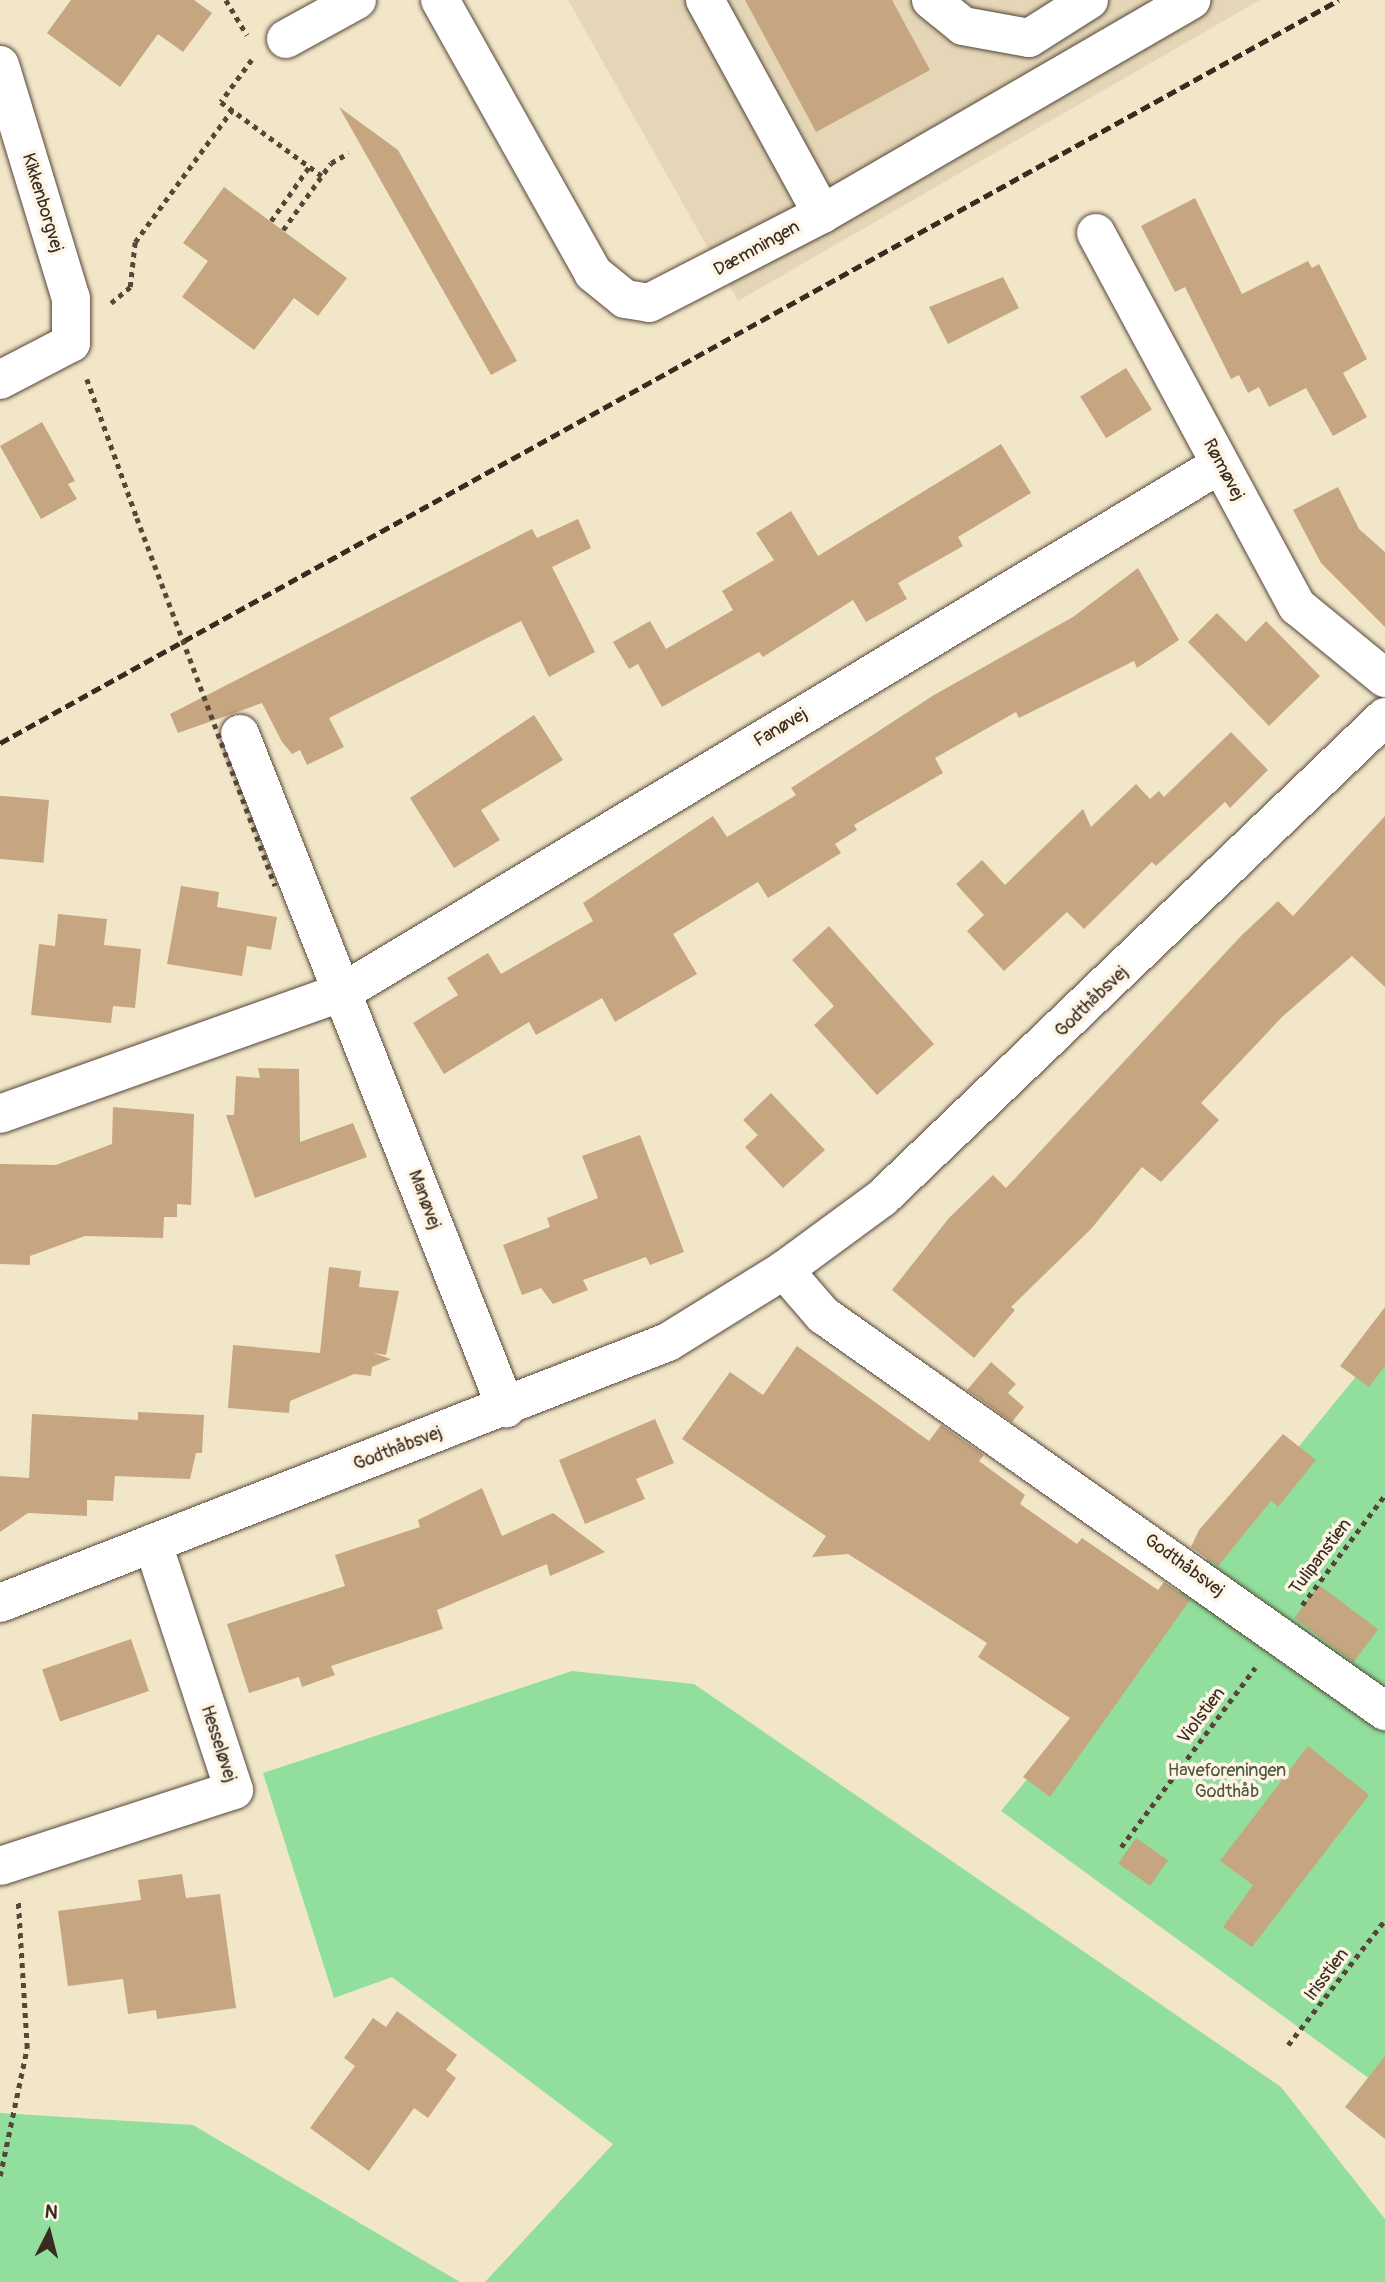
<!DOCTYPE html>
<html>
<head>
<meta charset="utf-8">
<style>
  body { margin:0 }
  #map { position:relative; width:1385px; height:2282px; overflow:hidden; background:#f2e6c9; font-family:Pangolin,sans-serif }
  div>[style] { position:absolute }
  .built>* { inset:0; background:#e4d6b7 }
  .green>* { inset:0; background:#92df9d }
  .building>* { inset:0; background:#c5a681; transform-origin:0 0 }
  .path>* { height:4.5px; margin-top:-2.25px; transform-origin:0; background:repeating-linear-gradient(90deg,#564638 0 5px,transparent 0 10px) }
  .roads { filter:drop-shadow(0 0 2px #564638) drop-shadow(0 0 2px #564638) }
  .minor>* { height:38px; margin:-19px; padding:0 19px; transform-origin:19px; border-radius:19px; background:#fff }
  .rail>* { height:5px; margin-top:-2.5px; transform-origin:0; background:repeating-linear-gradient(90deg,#3b2a1e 0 10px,transparent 0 15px) }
  .path-bridge>* { height:4.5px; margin-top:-2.25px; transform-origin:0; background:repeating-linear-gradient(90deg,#564638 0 5px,transparent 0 10px) }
  span { translate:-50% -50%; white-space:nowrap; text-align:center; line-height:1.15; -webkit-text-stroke:7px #fcf5e5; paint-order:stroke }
  .street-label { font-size:18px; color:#3b2a1e }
  .park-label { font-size:18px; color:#51573e }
  .north { position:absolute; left:14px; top:2198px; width:70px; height:70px; -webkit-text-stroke:5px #fcf5e5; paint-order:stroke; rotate:6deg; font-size:19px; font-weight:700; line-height:28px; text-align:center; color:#3b2a1e }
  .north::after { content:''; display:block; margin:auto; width:24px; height:32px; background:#3b2a1e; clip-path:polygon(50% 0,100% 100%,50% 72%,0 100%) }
</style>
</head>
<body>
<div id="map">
  <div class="built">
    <div style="clip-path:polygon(568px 0,1260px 0,738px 301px)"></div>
  </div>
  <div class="green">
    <div style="clip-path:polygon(1385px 1341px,1385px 2090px,1001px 1811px)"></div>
    <div style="clip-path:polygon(572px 1671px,694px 1684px,1281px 2087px,1385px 2219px,1385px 2282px,485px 2282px,613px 2144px,392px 1977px,334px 1998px,263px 1773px)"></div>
    <div style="clip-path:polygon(0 2113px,193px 2125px,460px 2282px,0 2282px)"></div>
  </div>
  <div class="building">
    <div style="clip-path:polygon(71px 0,194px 0,212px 13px,183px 52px,158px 34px,120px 87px,47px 33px)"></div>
    <div style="clip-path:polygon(745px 0,892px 0,930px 70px,816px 132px)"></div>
    <div style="clip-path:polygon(339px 107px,398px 150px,517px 361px,491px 375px)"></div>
    <div style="clip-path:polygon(224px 187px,347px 278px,318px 316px,294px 298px,254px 350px,182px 297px,208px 261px,183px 243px)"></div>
    <div style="clip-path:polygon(1195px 198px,1242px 294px,1308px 261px,1312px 268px,1319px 264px,1367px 359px,1343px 373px,1367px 417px,1333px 436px,1306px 388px,1269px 407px,1259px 387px,1248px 393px,1239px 375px,1231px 379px,1185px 287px,1175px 292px,1141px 226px)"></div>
    <div style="clip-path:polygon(1003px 277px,1019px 308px,948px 344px,929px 307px)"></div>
    <div style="left:1126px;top:368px;width:49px;height:54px;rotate:58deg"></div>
    <div style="clip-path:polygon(42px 422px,75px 481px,68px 484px,77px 499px,41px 519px,0 446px)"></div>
    <div style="clip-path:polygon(1001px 444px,1031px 493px,958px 537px,963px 546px,898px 583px,907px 599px,866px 622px,853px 600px,763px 657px,759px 652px,662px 707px,638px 664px,629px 669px,613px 642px,650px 621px,666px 649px,733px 610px,722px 591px,774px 560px,756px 533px,791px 511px,818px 556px)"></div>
    <div style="clip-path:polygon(1338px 487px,1359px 529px,1385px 552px,1385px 627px,1321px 563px,1293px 510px)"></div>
    <div style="clip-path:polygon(578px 519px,591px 548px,552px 567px,595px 652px,549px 677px,521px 621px,329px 718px,344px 747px,307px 765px,300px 750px,292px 754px,282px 742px,262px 703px,178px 733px,170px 714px,532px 529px,537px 538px)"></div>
    <div style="clip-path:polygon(1138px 568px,1179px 640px,1137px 668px,1134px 661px,1019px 718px,1016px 712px,935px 758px,943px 773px,854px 825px,857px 830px,835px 844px,841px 853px,768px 898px,758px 882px,673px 934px,697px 974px,615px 1022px,602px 998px,536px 1035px,529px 1022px,444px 1074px,413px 1023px,458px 995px,447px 978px,488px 953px,501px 974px,593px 921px,583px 903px,713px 816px,727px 837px,796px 795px,791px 788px,934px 695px,1073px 617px)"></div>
    <div style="clip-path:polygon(1217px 613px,1246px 642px,1266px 621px,1320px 676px,1269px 726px,1188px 642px)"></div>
    <div style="clip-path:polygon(534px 715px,563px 760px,481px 810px,500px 840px,454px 868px,410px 798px)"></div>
    <div style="clip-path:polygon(1231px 732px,1268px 770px,1230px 808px,1225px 802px,1156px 866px,1152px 862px,1084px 929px,1067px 912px,1004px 971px,967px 931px,984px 915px,956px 884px,982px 860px,1005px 885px,1083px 809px,1091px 827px,1136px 784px,1150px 799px,1159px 791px,1164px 797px)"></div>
    <div style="left:49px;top:800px;width:63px;height:49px;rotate:95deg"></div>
    <div style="clip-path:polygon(1385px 816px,1385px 987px,1352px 956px,1283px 1016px,1201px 1103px,1219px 1120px,1161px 1182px,1142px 1167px,1091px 1229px,1011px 1307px,1015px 1310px,974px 1358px,892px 1290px,949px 1218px,993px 1175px,1006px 1188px,1241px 936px,1278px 901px,1293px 916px)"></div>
    <div style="clip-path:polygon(181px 886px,219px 892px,217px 907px,277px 917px,271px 950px,247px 946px,242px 976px,167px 964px)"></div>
    <div style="clip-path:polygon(58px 914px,107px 919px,104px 945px,141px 949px,135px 1008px,113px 1006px,111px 1023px,31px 1015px,39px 944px,55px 946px)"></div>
    <div style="clip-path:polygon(829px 926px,934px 1044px,877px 1095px,814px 1025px,834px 1006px,792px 960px)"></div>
    <div style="clip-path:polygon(258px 1068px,299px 1069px,300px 1142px,353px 1123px,367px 1157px,255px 1198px,226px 1115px,234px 1115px,236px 1076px,260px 1078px)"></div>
    <div style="clip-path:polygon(771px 1093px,825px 1150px,783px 1188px,745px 1147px,758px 1135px,743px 1120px)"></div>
    <div style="clip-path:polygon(113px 1107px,194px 1114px,191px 1205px,177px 1204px,177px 1217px,164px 1217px,163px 1238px,85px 1236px,30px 1256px,30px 1265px,0 1264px,0 1164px,56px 1165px,112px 1144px)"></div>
    <div style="clip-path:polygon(640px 1135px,684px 1252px,650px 1265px,646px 1257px,583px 1280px,588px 1290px,553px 1304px,541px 1288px,522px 1295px,503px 1245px,550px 1227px,547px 1218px,598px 1198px,582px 1156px)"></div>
    <div style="clip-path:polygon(329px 1267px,361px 1271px,359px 1287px,399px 1291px,386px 1355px,373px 1353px,391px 1359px,372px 1367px,371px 1376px,354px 1374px,290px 1401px,289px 1413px,228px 1408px,233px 1345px,320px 1353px)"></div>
    <div style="clip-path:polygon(1385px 1307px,1385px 1366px,1369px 1387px,1340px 1366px)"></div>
    <div style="clip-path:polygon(797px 1346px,929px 1441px,941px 1425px,984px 1455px,979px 1461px,1025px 1495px,1020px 1504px,1077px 1544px,1082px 1538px,1158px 1590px,1164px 1582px,1190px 1600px,1050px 1797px,1023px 1777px,1070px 1718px,978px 1657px,987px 1643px,903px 1589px,848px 1554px,812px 1557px,826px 1536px,682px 1439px,730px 1372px,763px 1395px)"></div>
    <div style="clip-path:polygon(991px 1362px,1016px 1384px,1008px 1393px,1024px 1407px,1012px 1422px,967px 1390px)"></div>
    <div style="clip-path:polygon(138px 1412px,204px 1415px,202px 1453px,196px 1453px,190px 1479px,115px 1476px,113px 1501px,87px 1500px,87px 1516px,28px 1513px,0 1532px,0 1476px,29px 1478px,32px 1414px,138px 1420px)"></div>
    <div style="clip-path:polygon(655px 1419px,674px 1463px,636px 1479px,645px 1499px,585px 1524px,559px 1460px)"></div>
    <div style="clip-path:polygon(1283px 1434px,1316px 1460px,1278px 1507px,1271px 1501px,1218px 1566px,1191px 1547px,1199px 1530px)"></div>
    <div style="clip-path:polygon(482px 1488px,502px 1536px,553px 1513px,605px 1552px,550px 1576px,547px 1564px,437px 1610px,443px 1629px,331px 1666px,335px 1675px,302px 1687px,299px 1677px,249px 1693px,227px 1624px,345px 1586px,335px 1555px,420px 1527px,418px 1520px)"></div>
    <div style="left:1319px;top:1585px;width:74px;height:41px;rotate:37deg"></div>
    <div style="left:131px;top:1639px;width:55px;height:94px;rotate:71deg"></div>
    <div style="clip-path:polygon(1308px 1746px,1369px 1795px,1252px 1947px,1223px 1927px,1253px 1885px,1220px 1861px)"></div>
    <div style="left:1136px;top:1838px;width:39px;height:31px;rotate:35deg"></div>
    <div style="clip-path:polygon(182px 1874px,186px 1898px,220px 1894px,236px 2008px,157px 2019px,156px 2010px,128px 2014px,123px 1979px,68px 1986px,58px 1911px,141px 1900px,138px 1880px)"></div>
    <div style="clip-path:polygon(397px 2011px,457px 2055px,446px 2070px,456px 2078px,428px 2118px,414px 2108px,369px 2171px,310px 2128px,355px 2066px,344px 2058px,373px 2018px,386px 2027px)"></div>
    <div style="clip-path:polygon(1385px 2056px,1385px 2139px,1345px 2107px)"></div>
  </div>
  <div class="path">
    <div style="left:226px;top:0;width:41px;rotate:59deg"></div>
    <div style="left:252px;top:60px;width:52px;rotate:126.4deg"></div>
    <div style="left:221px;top:102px;width:125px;rotate:36.2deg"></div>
    <div style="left:271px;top:221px;width:66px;rotate:-54.9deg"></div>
    <div style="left:283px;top:230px;width:82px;rotate:-54.4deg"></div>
    <div style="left:331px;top:163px;width:20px;rotate:-30deg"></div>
    <div style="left:111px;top:303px;width:25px;rotate:-40deg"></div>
    <div style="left:130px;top:287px;width:45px;rotate:-83.7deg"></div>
    <div style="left:135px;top:242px;width:164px;rotate:-53.7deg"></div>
    <div style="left:87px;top:379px;width:148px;rotate:70.2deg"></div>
    <div style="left:1302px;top:1605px;width:138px;rotate:-53deg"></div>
    <div style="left:1121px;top:1847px;width:224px;rotate:-53.2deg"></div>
    <div style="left:1288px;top:2045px;width:158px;rotate:-52.2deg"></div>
    <div style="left:0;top:2176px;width:131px;rotate:-78.1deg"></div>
    <div style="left:27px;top:2048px;width:148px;rotate:-93.5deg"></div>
  </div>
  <div class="roads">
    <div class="minor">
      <div style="left:440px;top:0;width:313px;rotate:60.7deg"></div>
      <div style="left:593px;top:273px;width:41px;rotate:39.1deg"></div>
      <div style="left:625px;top:299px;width:24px;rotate:9deg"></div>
      <div style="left:649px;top:303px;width:195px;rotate:-27.2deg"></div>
      <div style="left:822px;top:214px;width:427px;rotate:-30.1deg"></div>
      <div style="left:705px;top:0;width:244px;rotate:61.3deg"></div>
      <div style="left:931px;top:0;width:41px;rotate:39.1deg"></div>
      <div style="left:963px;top:26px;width:67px;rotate:10.3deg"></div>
      <div style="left:1029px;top:38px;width:71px;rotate:-32.3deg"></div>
      <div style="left:286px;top:39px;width:81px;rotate:-28.8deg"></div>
      <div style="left:0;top:65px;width:244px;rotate:73.1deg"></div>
      <div style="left:71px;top:298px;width:45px;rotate:90deg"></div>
      <div style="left:71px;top:343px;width:80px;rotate:152.5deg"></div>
      <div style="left:1096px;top:233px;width:424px;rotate:61.7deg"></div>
      <div style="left:1297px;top:606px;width:114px;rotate:39.3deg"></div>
      <div style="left:240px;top:734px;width:725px;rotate:68.46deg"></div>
      <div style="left:0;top:1114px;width:364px;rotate:-19.6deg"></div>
      <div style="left:343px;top:992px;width:1022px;rotate:-31.03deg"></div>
      <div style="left:784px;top:1270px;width:60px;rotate:49.1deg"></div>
      <div style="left:823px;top:1315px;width:688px;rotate:35.17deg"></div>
      <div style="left:0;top:1603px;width:717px;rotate:-21.34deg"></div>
      <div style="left:668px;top:1342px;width:137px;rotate:-31.8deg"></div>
      <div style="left:784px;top:1270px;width:122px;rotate:-36.3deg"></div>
      <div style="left:882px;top:1198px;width:696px;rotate:-43.72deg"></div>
      <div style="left:0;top:1866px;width:246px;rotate:-18deg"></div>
      <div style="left:234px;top:1790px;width:260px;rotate:-108.2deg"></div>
    </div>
  </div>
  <div class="rail">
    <div style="left:0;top:743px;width:1531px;rotate:-29.03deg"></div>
  </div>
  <div class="path-bridge">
    <div style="left:137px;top:518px;width:393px;rotate:69.4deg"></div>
  </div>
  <div class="street-label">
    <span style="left:42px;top:203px;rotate:73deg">Kikkenborgvej</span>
    <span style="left:757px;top:249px;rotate:-29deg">Dæmningen</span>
    <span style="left:1223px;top:470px;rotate:62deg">Rømøvej</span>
    <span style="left:781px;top:728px;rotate:-31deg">Fanøvej</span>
    <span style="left:1092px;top:1002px;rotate:-44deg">Godthåbsvej</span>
    <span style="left:424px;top:1200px;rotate:69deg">Manøvej</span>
    <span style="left:398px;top:1449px;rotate:-21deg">Godthåbsvej</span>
    <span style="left:1321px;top:1557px;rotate:-53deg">Tulipanstien</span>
    <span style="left:1184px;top:1566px;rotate:36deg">Godthåbsvej</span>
    <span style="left:1202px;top:1716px;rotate:-53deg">Violstien</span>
    <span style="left:218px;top:1744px;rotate:72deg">Hesseløvej</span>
    <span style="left:1327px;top:1975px;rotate:-53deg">Irisstien</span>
  </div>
  <div class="park-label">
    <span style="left:1227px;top:1782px">Haveforeningen<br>Godthåb</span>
  </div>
  <div class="north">N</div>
</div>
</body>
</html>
